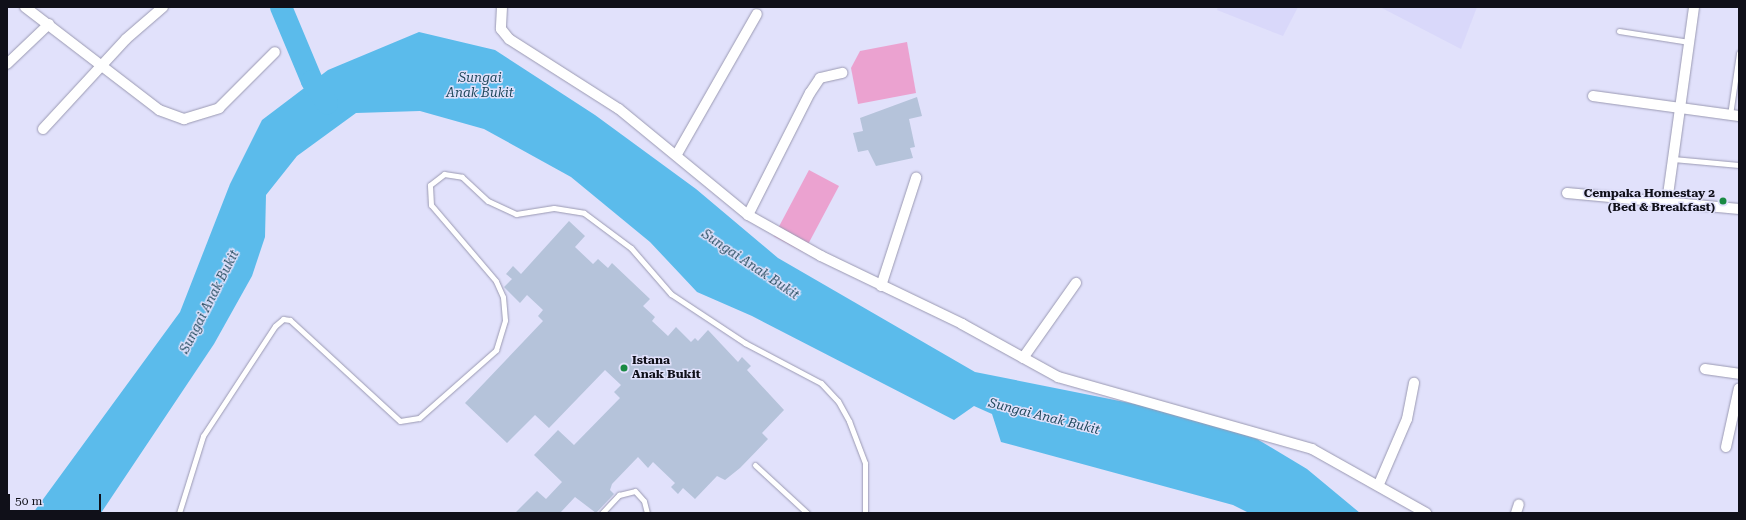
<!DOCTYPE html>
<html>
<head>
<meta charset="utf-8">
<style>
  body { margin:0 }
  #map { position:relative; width:1746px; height:520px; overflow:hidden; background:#e1e1fb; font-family:"Roboto Serif",serif }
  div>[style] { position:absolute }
  .built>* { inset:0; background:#d9d8fa }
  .green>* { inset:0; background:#eba2d0; transform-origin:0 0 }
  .water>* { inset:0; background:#5bbbeb }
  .river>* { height:22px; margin:-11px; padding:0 11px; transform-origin:11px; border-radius:11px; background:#5bbbeb }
  .building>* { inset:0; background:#b5c3da }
  .roads { filter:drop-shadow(0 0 1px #9a99b2) drop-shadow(0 0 1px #9a99b2) }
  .service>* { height:5px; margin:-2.5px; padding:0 2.5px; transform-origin:2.5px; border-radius:2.5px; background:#fff }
  .minor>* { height:10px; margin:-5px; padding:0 5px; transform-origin:5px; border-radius:5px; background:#fff }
  .dots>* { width:11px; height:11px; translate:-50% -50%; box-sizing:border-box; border:2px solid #e1e1fb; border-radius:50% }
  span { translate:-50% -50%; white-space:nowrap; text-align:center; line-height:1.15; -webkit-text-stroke:3px #e1e1fb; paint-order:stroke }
  .poi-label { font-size:12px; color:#101019; font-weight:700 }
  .right { translate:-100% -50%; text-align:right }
  .left { translate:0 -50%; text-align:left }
  .water-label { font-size:13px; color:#20495d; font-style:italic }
  .frame { position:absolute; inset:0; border:8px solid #101019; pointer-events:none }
  .scale { position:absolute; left:8px; top:494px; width:93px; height:18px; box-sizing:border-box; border:2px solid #101019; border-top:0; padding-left:5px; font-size:12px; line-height:14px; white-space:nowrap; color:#101019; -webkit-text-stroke:3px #e1e1fb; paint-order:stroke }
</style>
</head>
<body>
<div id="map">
  <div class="built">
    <div style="clip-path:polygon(1218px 7px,1298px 7px,1283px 36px,1217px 10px)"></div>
    <div style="clip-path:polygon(1380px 7px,1477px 7px,1461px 49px)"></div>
  </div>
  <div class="green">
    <div style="clip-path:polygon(907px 42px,916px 93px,858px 104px,851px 68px,860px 51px)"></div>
    <div style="left:809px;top:170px;width:34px;height:75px;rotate:28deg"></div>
  </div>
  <div class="water">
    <div style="clip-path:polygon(419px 32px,495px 50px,595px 115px,696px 189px,778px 258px,975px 372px,1180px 413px,1257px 439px,1307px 469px,1360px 513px,1249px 513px,1233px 505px,1001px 442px,992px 414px,974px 406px,954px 420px,752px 316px,697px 292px,650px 242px,571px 177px,484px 129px,420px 111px,356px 113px,297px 156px,266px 195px,265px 237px,252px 276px,214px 344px,101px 513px,33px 513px,180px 312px,230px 184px,262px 120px,328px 70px)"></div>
  </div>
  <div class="river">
    <div style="left:281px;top:7px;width:80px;rotate:67.3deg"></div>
    <div style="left:312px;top:81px;width:27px;rotate:56deg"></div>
  </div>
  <div class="building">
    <div style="clip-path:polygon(917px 97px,922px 116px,909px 119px,915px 147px,910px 148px,913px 158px,876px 166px,868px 150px,858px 152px,853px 133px,863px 131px,860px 118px)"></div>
    <div style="clip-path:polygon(569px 221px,585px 236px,575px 247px,593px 264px,598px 259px,608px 268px,612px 263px,650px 299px,643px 306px,655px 317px,652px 321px,668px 336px,676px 327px,691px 342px,695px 338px,698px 341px,708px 330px,738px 362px,742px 357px,751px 366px,747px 370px,784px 410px,762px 433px,768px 439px,740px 468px,725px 480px,717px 476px,695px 499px,683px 488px,678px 494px,671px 487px,675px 483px,653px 462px,648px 468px,638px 457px,612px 484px,610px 490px,614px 494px,596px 513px,575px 497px,560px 513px,515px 513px,537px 491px,546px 499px,562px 482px,534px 455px,558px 430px,574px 445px,620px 398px,614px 392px,621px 385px,605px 370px,549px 428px,535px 415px,507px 443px,465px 403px,543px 321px,538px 316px,543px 310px,527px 295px,520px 303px,504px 287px,512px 279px,506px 274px,513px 266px,521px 274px)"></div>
  </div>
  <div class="roads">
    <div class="service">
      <div style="left:1619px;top:31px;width:71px;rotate:8.9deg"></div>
      <div style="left:1730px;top:115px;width:63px;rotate:-81.7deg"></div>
      <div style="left:1673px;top:159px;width:66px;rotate:5.2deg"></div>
      <div style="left:755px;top:465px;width:71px;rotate:42.7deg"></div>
      <div style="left:179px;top:513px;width:81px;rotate:-72.7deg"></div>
      <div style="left:203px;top:436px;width:131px;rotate:-56.8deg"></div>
      <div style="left:275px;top:326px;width:11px;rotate:-41deg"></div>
      <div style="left:283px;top:319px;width:7px;rotate:8deg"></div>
      <div style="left:290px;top:320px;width:149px;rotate:42.6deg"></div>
      <div style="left:400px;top:421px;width:19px;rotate:-9deg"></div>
      <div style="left:419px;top:418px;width:103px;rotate:-41.4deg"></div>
      <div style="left:496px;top:350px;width:31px;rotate:-73deg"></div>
      <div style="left:505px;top:320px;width:23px;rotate:-95deg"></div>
      <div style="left:503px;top:297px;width:17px;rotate:-114deg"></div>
      <div style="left:496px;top:281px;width:100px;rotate:-130.5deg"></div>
      <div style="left:431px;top:205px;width:20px;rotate:-93deg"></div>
      <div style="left:430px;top:185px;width:18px;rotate:-38deg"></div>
      <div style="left:444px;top:174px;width:18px;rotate:9deg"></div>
      <div style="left:462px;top:177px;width:35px;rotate:43deg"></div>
      <div style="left:488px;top:201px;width:31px;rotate:25deg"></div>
      <div style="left:516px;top:214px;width:38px;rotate:-9deg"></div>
      <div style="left:554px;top:208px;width:30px;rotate:9deg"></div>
      <div style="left:584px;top:213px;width:59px;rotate:36.7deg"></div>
      <div style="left:631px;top:248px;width:61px;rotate:49deg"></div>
      <div style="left:671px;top:294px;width:89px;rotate:33.5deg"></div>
      <div style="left:745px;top:343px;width:86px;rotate:27.8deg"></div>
      <div style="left:821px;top:383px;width:25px;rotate:47deg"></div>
      <div style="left:838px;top:401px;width:23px;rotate:61deg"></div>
      <div style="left:849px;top:421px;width:45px;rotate:69.1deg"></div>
      <div style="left:865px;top:463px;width:50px;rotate:90deg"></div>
      <div style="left:602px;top:513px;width:25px;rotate:-47deg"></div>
      <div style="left:619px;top:495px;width:16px;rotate:-14deg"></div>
      <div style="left:635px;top:491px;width:13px;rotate:48deg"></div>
      <div style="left:644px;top:501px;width:12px;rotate:76deg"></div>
    </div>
    <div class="minor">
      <div style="left:25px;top:7px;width:169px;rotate:37.5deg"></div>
      <div style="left:159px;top:110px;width:27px;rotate:20deg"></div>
      <div style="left:184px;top:119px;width:37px;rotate:-17deg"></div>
      <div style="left:219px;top:108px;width:79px;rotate:-45deg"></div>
      <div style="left:502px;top:7px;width:22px;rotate:93deg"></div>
      <div style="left:501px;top:29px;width:13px;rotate:51deg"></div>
      <div style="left:509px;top:39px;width:130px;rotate:32.5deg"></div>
      <div style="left:619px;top:109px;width:167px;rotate:39.4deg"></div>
      <div style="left:748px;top:215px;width:84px;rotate:29.3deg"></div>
      <div style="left:821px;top:256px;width:157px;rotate:25.7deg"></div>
      <div style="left:962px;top:324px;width:110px;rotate:28.9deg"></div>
      <div style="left:1058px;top:377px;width:264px;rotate:15.8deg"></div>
      <div style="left:1312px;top:449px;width:131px;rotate:29.3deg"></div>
      <div style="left:7px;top:64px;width:58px;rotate:-43.6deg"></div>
      <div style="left:1593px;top:96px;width:147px;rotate:7.8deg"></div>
      <div style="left:43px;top:129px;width:122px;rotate:-47.3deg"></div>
      <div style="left:126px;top:39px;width:49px;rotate:-40.9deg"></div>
      <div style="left:677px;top:154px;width:161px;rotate:-60.3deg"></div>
      <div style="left:1567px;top:193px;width:173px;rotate:5.3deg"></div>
      <div style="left:1667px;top:202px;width:197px;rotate:-82.1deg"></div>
      <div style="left:748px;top:215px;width:137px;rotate:-63.1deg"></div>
      <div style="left:810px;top:93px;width:18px;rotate:-56deg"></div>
      <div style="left:820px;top:78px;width:23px;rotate:-13deg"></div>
      <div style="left:881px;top:286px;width:114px;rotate:-72deg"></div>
      <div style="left:1023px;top:358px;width:92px;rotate:-54.8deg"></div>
      <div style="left:1705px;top:369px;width:34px;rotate:8deg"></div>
      <div style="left:1726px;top:447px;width:60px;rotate:-77.6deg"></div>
      <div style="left:1379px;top:484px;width:71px;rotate:-66.7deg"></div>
      <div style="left:1407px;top:419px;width:37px;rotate:-79deg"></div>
      <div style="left:1516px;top:513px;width:9px;rotate:-72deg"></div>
    </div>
  </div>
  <div class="dots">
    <div style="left:1723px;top:201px;background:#198a43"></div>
    <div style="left:624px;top:368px;background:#198a43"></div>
  </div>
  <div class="poi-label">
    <span class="right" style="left:1715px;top:201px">Cempaka Homestay 2<br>(Bed &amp; Breakfast)</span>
    <span class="left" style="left:632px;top:368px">Istana<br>Anak Bukit</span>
  </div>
  <div class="water-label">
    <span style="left:480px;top:86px">Sungai<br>Anak Bukit</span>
    <span style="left:750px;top:265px;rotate:34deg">Sungai Anak Bukit</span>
    <span style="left:210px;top:302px;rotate:-63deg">Sungai Anak Bukit</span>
    <span style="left:1044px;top:417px;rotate:14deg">Sungai Anak Bukit</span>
  </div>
  <div class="frame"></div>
  <div class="scale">50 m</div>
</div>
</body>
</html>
